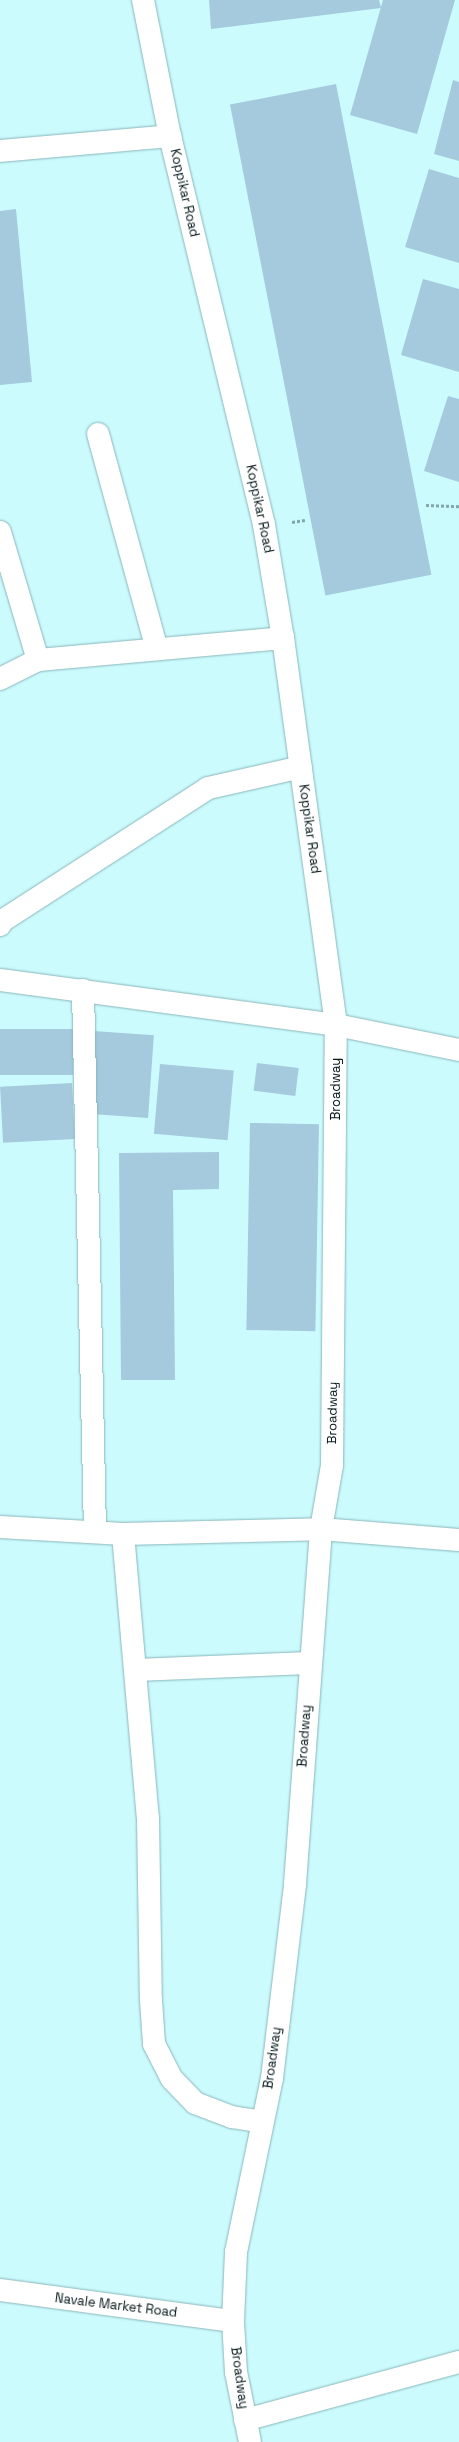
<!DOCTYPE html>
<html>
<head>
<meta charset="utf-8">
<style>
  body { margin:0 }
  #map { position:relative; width:459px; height:2442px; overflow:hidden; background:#ccfbfe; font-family:"Space Grotesk",sans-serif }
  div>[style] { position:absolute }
  .building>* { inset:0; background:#a5c9dd; transform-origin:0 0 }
  .path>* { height:2.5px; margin-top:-1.25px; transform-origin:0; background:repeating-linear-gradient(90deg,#82a6a9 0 3px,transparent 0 5px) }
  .roads { filter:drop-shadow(0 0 1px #89b6b9) drop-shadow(0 0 1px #89b6b9) }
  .minor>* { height:22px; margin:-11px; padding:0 11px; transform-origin:11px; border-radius:11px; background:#fff }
  .tertiary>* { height:22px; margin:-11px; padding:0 11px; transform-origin:11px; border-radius:11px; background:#fff }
  .secondary>* { height:22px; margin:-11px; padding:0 11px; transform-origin:11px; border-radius:11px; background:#fff }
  span { translate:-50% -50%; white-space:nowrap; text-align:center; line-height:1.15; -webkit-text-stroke:3px #fefefe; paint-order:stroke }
  .street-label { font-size:13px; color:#061819 }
</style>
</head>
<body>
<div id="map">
  <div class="building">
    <div style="clip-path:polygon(209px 0,379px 0,381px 8px,211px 29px)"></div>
    <div style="clip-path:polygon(383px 0,455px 0,417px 134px,350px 115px)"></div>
    <div style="clip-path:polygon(453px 80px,459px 82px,459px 161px,434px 154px)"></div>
    <div style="left:336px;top:84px;width:500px;height:108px;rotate:79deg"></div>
    <div style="clip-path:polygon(429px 169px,459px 178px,459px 263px,405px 247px)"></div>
    <div style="clip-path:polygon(16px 209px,32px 382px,0 385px,0 211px)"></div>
    <div style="clip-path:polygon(423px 279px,459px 289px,459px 372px,401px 355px)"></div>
    <div style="clip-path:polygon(448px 396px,459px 399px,459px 482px,424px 471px)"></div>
    <div style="left:0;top:1029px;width:73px;height:46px"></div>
    <div style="left:94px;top:1031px;width:60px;height:83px;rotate:4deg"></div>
    <div style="left:257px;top:1063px;width:42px;height:28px;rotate:7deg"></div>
    <div style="left:160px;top:1064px;width:74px;height:70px;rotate:5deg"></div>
    <div style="left:72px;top:1083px;width:56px;height:72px;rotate:87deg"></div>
    <div style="left:250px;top:1123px;width:69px;height:207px;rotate:1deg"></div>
    <div style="clip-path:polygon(219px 1152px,219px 1189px,173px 1190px,175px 1380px,121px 1380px,119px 1153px)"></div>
  </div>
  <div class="path">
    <div style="left:426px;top:505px;width:33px;rotate:2deg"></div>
    <div style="left:292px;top:522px;width:13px;rotate:-9deg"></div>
  </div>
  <div class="roads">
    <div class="minor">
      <div style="left:0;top:151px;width:171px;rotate:-5deg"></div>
      <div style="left:98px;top:434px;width:223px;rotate:74.7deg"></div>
      <div style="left:0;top:532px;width:134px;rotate:73.5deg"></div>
      <div style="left:0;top:679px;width:42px;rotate:-26.6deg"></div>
      <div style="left:38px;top:660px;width:246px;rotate:-5.1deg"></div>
      <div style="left:83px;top:990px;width:540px;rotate:88.73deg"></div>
      <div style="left:0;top:1527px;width:123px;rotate:3.3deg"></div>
      <div style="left:123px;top:1534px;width:198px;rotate:-1.4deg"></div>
      <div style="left:321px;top:1529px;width:138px;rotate:4.6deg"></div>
      <div style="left:123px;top:1534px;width:285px;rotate:85deg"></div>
      <div style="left:148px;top:1818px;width:182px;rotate:89.1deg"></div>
      <div style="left:151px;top:2000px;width:44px;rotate:86.1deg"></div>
      <div style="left:154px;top:2044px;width:39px;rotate:63deg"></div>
      <div style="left:172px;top:2079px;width:33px;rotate:46deg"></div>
      <div style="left:195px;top:2103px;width:40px;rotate:21deg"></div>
      <div style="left:232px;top:2117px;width:31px;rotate:9deg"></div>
      <div style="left:135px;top:1670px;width:175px;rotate:-2.3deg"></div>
      <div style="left:0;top:2290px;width:235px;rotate:7.6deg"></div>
      <div style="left:245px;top:2420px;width:222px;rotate:-15.2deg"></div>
    </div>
    <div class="tertiary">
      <div style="left:0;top:925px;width:4px;rotate:-63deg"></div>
      <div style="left:2px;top:921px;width:245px;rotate:-32.8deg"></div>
      <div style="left:208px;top:788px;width:95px;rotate:-12.7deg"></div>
      <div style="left:250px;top:2442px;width:71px;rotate:-101.3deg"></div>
      <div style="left:236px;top:2372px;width:51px;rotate:-93.4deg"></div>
      <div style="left:233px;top:2321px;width:69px;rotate:-87.5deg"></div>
      <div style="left:236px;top:2252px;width:178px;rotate:-78.3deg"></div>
      <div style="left:272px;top:2078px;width:195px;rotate:-83.2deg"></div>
      <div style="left:295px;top:1884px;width:356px;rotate:-85.8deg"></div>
      <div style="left:321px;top:1529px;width:65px;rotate:-80.2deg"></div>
      <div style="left:332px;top:1465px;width:440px;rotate:-89.5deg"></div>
    </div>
    <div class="secondary">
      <div style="left:143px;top:0;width:139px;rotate:78.8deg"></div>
      <div style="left:170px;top:136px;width:400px;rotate:76.4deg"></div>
      <div style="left:264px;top:525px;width:115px;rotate:80.5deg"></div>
      <div style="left:283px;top:638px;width:391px;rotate:82.2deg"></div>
      <div style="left:0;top:980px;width:339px;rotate:7.6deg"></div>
      <div style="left:336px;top:1025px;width:126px;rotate:11.5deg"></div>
    </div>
  </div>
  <div class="street-label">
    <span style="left:184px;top:193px;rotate:77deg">Koppikar Road</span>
    <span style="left:259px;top:509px;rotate:78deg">Koppikar Road</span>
    <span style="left:309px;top:829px;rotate:82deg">Koppikar Road</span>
    <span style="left:336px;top:1089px;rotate:-90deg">Broadway</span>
    <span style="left:333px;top:1413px;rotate:-89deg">Broadway</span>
    <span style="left:305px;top:1736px;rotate:-86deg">Broadway</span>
    <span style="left:273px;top:2058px;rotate:-82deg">Broadway</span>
    <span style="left:116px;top:2306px;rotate:7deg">Navale Market Road</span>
    <span style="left:239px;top:2378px;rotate:82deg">Broadway</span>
  </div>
</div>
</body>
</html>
